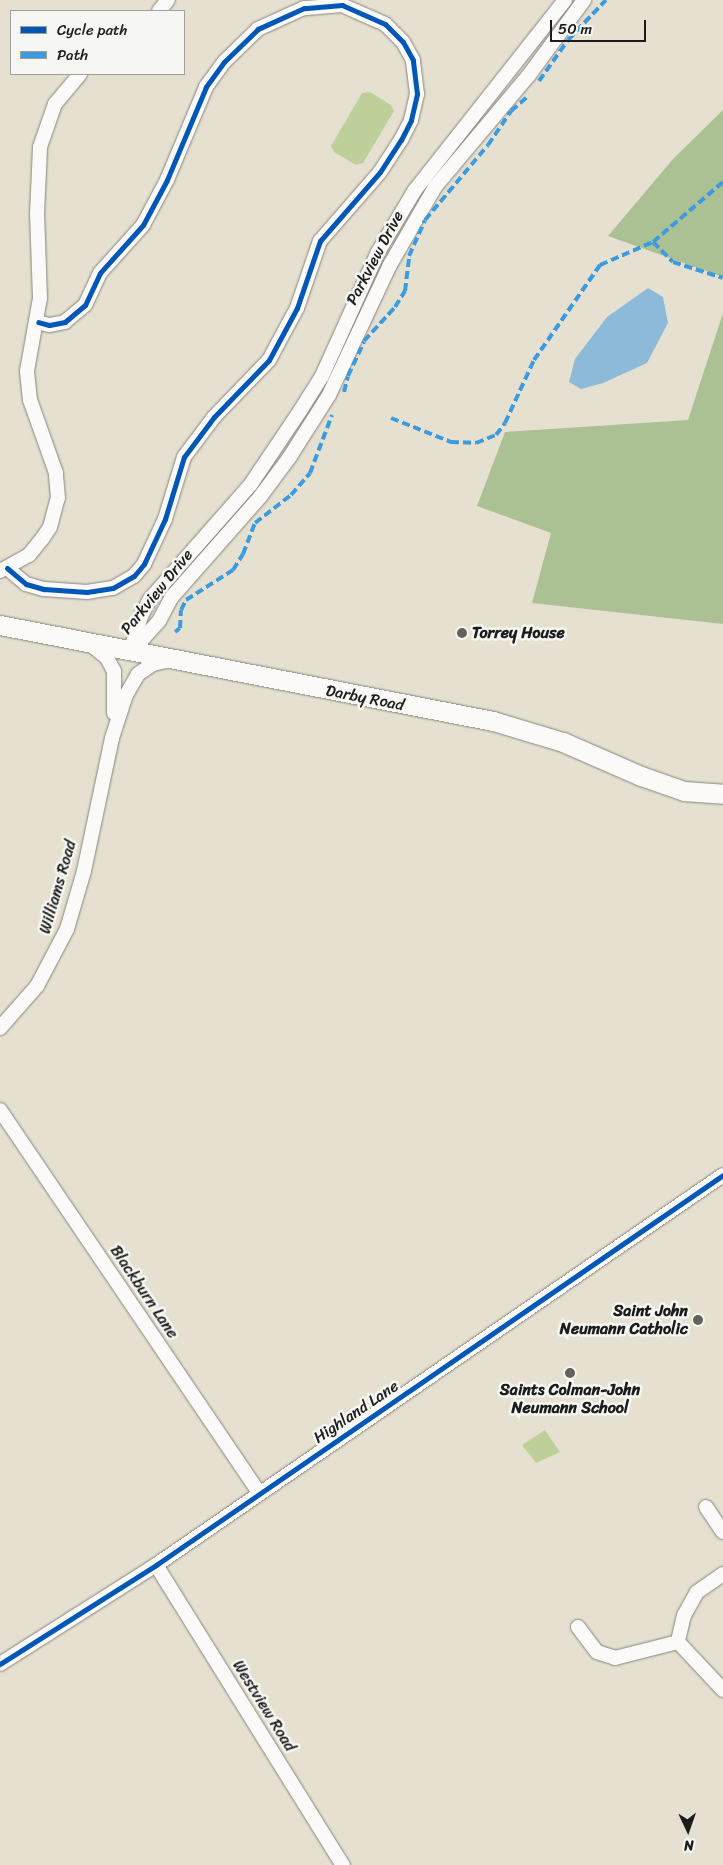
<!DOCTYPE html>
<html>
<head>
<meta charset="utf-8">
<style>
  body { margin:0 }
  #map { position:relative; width:723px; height:1865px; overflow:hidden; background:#e6e0d1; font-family:Sriracha,sans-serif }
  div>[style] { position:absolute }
  .green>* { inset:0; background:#bdd09a }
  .forest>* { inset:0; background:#acc193 }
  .water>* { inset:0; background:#8ebad9 }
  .roads { filter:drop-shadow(0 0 1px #87847d) drop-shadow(0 0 1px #87847d) }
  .street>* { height:14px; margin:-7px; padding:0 7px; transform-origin:7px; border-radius:7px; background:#fbfaf8 }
  .secondary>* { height:19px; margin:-9.5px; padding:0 9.5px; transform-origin:9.5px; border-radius:9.5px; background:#fbfaf8 }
  .quiet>* { height:4px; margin-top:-2px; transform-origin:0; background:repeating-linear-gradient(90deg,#3c9bdf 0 8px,transparent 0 12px) }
  .cycleway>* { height:5px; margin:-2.5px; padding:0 2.5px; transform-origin:2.5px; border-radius:2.5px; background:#0057b8 }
  .dots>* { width:14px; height:14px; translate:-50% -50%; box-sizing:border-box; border:2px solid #f6f6f2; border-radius:50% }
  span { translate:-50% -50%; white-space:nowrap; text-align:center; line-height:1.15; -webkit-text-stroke:5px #f6f6f2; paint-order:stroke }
  .street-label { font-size:16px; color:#1c1c1c }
  .poi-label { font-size:16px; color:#1c1c1c; font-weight:700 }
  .left { translate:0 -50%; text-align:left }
  .right { translate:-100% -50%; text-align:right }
  .legend { position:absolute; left:10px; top:10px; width:175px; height:65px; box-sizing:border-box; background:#f6f6f2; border:1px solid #9f9f9c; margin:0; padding:6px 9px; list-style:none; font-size:15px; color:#1c1c1c }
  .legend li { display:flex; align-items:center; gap:10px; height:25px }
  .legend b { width:25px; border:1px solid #9f9f9c }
  .north { position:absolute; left:663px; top:1805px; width:50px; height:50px; -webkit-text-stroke:4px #f6f6f2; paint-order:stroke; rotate:177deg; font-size:14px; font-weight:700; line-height:20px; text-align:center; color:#1c1c1c }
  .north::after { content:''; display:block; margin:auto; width:18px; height:22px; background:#1c1c1c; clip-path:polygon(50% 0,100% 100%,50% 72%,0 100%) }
  .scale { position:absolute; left:550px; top:20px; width:96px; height:22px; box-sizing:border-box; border:2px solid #1c1c1c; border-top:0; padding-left:6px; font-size:15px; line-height:18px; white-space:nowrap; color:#1c1c1c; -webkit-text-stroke:4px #f6f6f2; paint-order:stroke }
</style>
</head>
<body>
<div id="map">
  <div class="green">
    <div style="clip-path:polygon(370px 92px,391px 105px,394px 111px,363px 163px,356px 165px,334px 152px,331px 146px,362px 93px)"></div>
    <div style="clip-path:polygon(545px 1430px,560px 1452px,536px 1463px,522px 1445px)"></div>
  </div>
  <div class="forest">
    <div style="clip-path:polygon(723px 110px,723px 277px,608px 236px,673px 159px)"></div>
    <div style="clip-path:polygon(723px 313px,723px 624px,532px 603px,551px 533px,477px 506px,505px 432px,688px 420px)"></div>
  </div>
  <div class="water">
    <div style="clip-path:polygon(648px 288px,663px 297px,668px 323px,647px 363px,603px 383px,581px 389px,569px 382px,575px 359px,607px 317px)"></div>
  </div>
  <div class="roads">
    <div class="street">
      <div style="left:159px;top:11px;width:14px;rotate:-51deg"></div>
      <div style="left:7px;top:568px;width:25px;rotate:40deg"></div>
      <div style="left:26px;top:584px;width:19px;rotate:16deg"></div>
      <div style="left:44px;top:589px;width:43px;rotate:4deg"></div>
      <div style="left:87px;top:592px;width:26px;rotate:-9deg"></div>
      <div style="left:113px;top:588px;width:24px;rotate:-30deg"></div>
      <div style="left:134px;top:576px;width:16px;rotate:-50deg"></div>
      <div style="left:144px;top:564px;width:50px;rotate:-65deg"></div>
      <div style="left:165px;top:519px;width:65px;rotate:-73deg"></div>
      <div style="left:184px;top:457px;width:50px;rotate:-53.1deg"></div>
      <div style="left:214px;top:417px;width:79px;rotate:-46deg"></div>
      <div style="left:269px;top:360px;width:59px;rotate:-61.7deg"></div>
      <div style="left:297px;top:308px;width:71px;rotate:-71.1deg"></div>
      <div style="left:320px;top:241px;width:91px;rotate:-49deg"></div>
      <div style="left:380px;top:172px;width:38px;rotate:-57deg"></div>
      <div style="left:401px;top:140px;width:22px;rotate:-63deg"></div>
      <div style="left:411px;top:120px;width:27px;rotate:-77deg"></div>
      <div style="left:417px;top:94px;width:34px;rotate:-97deg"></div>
      <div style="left:413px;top:60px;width:21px;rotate:-119deg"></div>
      <div style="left:403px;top:42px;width:25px;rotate:-135deg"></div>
      <div style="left:385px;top:24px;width:47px;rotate:-156.2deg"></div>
      <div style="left:342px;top:5px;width:38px;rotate:175deg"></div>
      <div style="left:304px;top:8px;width:51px;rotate:155.5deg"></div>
      <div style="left:258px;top:29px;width:47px;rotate:135.9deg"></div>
      <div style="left:224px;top:62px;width:31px;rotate:126deg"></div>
      <div style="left:206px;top:87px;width:101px;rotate:112.8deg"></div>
      <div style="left:167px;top:180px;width:51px;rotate:118.1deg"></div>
      <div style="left:143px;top:225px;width:64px;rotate:131.9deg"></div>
      <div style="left:100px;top:273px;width:35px;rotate:115deg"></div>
      <div style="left:85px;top:305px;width:26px;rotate:140deg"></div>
      <div style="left:65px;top:322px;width:16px;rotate:169deg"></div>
      <div style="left:49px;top:325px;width:11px;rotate:-165deg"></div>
      <div style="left:0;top:571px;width:33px;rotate:-29deg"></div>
      <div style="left:29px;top:555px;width:21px;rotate:-51deg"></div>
      <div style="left:42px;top:539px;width:14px;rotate:-56deg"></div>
      <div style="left:50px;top:527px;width:30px;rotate:-75deg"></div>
      <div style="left:58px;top:498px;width:25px;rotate:-95deg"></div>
      <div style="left:56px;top:473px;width:77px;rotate:-109.6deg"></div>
      <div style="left:30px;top:400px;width:29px;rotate:-96deg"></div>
      <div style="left:27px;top:371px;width:74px;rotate:-79.9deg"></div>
      <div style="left:40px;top:298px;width:84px;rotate:-92deg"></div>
      <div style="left:37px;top:214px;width:67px;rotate:-87.4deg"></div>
      <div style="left:40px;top:147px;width:46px;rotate:-70.8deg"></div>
      <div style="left:55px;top:104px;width:39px;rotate:-50deg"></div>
      <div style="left:90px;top:644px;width:22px;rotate:39deg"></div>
      <div style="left:107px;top:658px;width:15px;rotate:62deg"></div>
      <div style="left:114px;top:671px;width:42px;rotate:90deg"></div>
      <div style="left:131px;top:649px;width:34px;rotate:-73deg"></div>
      <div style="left:141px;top:616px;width:19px;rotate:-62deg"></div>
      <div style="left:150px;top:599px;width:153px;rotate:-48.7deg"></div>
      <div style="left:251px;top:484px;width:88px;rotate:-56.1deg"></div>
      <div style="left:300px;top:411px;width:41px;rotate:-57.8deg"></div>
      <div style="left:322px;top:376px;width:136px;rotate:-65.7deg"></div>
      <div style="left:378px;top:252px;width:72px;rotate:-59.2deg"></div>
      <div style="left:415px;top:190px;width:242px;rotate:-51.7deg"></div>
      <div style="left:130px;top:653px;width:43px;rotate:-47.8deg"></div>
      <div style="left:159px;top:621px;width:26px;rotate:-62deg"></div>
      <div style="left:171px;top:598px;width:135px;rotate:-48.6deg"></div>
      <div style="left:260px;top:497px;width:49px;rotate:-53.4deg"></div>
      <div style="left:289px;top:458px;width:75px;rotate:-57.6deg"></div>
      <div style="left:329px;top:395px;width:144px;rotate:-64.9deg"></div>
      <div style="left:390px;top:265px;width:90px;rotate:-60deg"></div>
      <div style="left:435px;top:187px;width:146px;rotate:-50deg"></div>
      <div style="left:529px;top:75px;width:93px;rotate:-53.7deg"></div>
      <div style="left:0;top:1028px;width:56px;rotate:-48.6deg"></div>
      <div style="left:37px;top:986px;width:64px;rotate:-62.2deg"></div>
      <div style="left:67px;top:929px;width:60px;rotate:-73.7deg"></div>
      <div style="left:84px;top:871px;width:136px;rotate:-78.1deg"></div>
      <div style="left:112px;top:738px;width:45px;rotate:-72deg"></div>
      <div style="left:126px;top:695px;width:24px;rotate:-60deg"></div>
      <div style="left:138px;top:674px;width:18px;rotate:-34deg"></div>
      <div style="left:153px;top:664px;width:17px;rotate:-13deg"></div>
      <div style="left:0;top:1110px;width:462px;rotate:55.9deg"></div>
      <div style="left:706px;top:1507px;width:30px;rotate:56deg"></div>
      <div style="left:156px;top:1565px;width:354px;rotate:58.1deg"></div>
      <div style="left:723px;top:1574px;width:32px;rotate:145deg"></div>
      <div style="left:697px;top:1592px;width:26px;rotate:119deg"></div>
      <div style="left:684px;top:1615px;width:28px;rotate:103deg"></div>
      <div style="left:678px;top:1642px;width:66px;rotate:46.8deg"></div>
      <div style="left:578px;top:1627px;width:31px;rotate:53deg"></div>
      <div style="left:597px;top:1652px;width:19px;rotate:18deg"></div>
      <div style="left:615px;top:1658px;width:65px;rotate:-14.3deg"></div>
      <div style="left:0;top:1664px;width:185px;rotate:-32.4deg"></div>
      <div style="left:156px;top:1565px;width:688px;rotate:-34.52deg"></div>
    </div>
    <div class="secondary">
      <div style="left:0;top:625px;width:502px;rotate:11.02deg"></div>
      <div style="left:493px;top:721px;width:73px;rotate:16.7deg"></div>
      <div style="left:563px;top:742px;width:85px;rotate:23.6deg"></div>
      <div style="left:641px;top:776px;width:46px;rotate:19.2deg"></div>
      <div style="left:684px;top:791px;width:39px;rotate:4deg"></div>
    </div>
  </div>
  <div class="quiet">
    <div style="left:539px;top:81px;width:50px;rotate:-54.7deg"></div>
    <div style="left:568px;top:40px;width:55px;rotate:-46.5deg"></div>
    <div style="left:653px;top:242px;width:28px;rotate:45deg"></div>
    <div style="left:673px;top:262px;width:52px;rotate:17.7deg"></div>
    <div style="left:344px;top:392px;width:16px;rotate:-76deg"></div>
    <div style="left:348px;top:376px;width:38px;rotate:-65deg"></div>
    <div style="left:364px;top:341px;width:46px;rotate:-47.6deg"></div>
    <div style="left:395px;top:307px;width:19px;rotate:-58deg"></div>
    <div style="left:405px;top:291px;width:35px;rotate:-83deg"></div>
    <div style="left:409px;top:256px;width:39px;rotate:-66deg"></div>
    <div style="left:425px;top:220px;width:98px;rotate:-50deg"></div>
    <div style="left:488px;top:145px;width:41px;rotate:-55.9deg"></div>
    <div style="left:511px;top:111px;width:21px;rotate:-41deg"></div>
    <div style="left:391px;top:418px;width:65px;rotate:21.8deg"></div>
    <div style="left:451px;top:442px;width:25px;rotate:2deg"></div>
    <div style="left:476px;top:443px;width:22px;rotate:-22deg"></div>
    <div style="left:496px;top:435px;width:15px;rotate:-53deg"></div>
    <div style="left:505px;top:423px;width:69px;rotate:-65.3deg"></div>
    <div style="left:534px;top:360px;width:116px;rotate:-55.2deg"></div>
    <div style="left:600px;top:265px;width:58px;rotate:-23.5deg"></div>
    <div style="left:653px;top:242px;width:92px;rotate:-40.6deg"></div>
    <div style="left:175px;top:632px;width:6px;rotate:-39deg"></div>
    <div style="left:180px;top:628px;width:18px;rotate:-87deg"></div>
    <div style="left:181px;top:610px;width:11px;rotate:-63deg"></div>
    <div style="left:186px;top:600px;width:56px;rotate:-32.6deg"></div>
    <div style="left:233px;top:570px;width:19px;rotate:-58deg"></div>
    <div style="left:243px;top:554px;width:33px;rotate:-69deg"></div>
    <div style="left:255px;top:523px;width:46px;rotate:-37.9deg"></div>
    <div style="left:291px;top:495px;width:29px;rotate:-49deg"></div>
    <div style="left:310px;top:473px;width:62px;rotate:-69.2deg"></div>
  </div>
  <div class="cycleway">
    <div style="left:7px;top:568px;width:25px;rotate:40deg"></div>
    <div style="left:26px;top:584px;width:19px;rotate:16deg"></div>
    <div style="left:44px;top:589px;width:43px;rotate:4deg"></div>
    <div style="left:87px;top:592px;width:26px;rotate:-9deg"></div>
    <div style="left:113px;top:588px;width:24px;rotate:-30deg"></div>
    <div style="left:134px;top:576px;width:16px;rotate:-50deg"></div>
    <div style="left:144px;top:564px;width:50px;rotate:-65deg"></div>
    <div style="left:165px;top:519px;width:65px;rotate:-73deg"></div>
    <div style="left:184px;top:457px;width:50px;rotate:-53.1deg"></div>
    <div style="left:214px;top:417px;width:79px;rotate:-46deg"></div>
    <div style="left:269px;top:360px;width:59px;rotate:-61.7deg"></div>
    <div style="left:297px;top:308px;width:71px;rotate:-71.1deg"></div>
    <div style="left:320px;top:241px;width:91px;rotate:-49deg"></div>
    <div style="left:380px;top:172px;width:38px;rotate:-57deg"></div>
    <div style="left:401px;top:140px;width:22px;rotate:-63deg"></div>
    <div style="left:411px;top:120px;width:27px;rotate:-77deg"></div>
    <div style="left:417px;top:94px;width:34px;rotate:-97deg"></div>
    <div style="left:413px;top:60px;width:21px;rotate:-119deg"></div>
    <div style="left:403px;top:42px;width:25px;rotate:-135deg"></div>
    <div style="left:385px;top:24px;width:47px;rotate:-156.2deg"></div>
    <div style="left:342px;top:5px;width:38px;rotate:175deg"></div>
    <div style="left:304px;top:8px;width:51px;rotate:155.5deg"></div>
    <div style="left:258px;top:29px;width:47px;rotate:135.9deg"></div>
    <div style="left:224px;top:62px;width:31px;rotate:126deg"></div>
    <div style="left:206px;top:87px;width:101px;rotate:112.8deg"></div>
    <div style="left:167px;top:180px;width:51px;rotate:118.1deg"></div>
    <div style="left:143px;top:225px;width:64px;rotate:131.9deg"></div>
    <div style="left:100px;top:273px;width:35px;rotate:115deg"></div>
    <div style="left:85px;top:305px;width:26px;rotate:140deg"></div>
    <div style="left:65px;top:322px;width:16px;rotate:169deg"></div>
    <div style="left:49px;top:325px;width:11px;rotate:-165deg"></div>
    <div style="left:0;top:1664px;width:185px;rotate:-32.4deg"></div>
    <div style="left:156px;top:1565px;width:688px;rotate:-34.52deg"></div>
  </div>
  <div class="dots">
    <div style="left:462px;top:633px;background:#63615b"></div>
    <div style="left:698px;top:1320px;background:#63615b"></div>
    <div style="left:570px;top:1373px;background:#63615b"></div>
  </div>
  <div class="street-label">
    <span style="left:375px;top:258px;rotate:-62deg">Parkview Drive</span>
    <span style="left:157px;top:592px;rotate:-51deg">Parkview Drive</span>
    <span style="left:365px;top:698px;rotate:11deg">Darby Road</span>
    <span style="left:58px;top:887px;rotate:-74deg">Williams Road</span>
    <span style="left:144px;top:1292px;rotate:56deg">Blackburn Lane</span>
    <span style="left:356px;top:1412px;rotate:-34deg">Highland Lane</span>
    <span style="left:264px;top:1706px;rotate:58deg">Westview Road</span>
  </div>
  <div class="poi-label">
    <span class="left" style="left:472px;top:633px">Torrey House</span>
    <span class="right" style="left:688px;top:1320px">Saint John<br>Neumann Catholic</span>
    <span style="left:570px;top:1399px">Saints Colman-John<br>Neumann School</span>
  </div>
  <ul class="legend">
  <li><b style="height:6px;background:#0057b8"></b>Cycle path</li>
  <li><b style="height:6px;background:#3c9bdf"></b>Path</li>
  </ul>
  <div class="north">N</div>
  <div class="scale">50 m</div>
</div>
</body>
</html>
